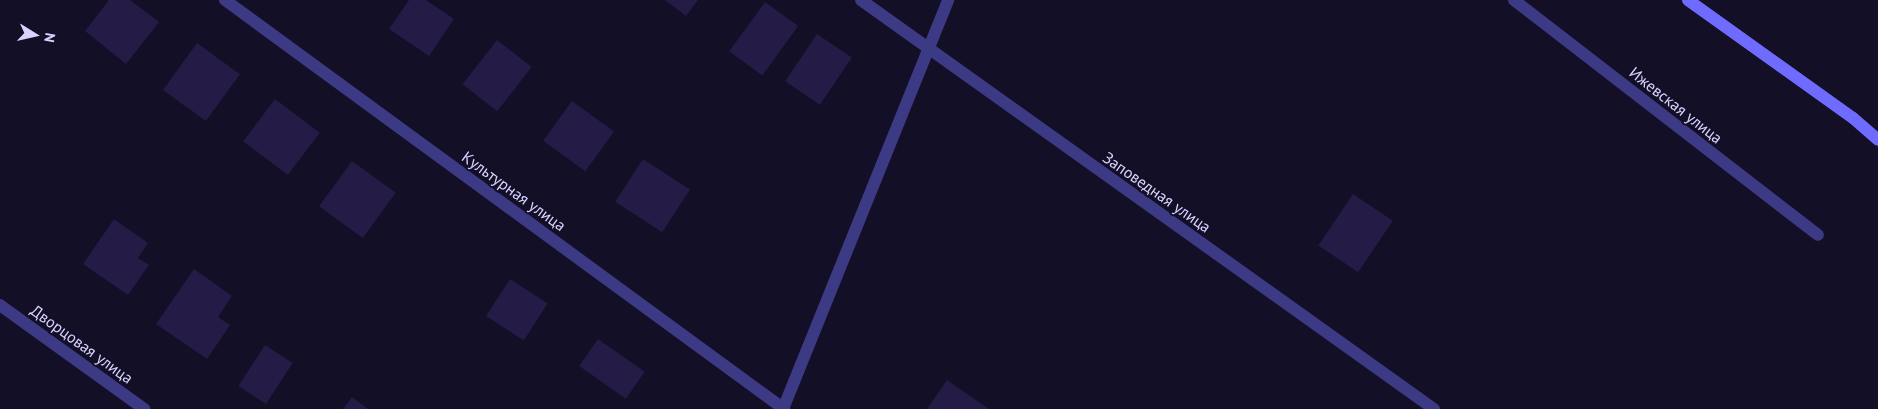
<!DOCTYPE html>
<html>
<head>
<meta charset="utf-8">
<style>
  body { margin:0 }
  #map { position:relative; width:1878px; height:409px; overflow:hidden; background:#130f26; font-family:"PT Sans",sans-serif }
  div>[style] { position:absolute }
  .building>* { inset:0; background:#241b47; transform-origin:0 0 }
  .street>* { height:12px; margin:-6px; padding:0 6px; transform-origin:6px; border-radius:6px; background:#3d3a85 }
  .secondary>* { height:12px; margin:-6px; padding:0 6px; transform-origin:6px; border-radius:6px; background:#6f6bff }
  span { translate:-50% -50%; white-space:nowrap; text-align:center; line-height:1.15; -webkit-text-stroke:4px #130f26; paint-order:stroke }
  .street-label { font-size:16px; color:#d9d4ff }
  .north { position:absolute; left:10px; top:10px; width:50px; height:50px; -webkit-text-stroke:4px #130f26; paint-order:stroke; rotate:100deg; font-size:14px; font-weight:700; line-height:20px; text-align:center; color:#d9d4ff }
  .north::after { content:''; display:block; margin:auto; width:18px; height:22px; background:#d9d4ff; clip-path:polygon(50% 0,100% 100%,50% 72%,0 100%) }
</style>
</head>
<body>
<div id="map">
  <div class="building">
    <div style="clip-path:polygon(109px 0,130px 0,159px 22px,126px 64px,85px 31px)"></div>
    <div style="clip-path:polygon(409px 0,426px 0,454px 19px,429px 56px,389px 29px)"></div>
    <div style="clip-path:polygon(665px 0,698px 0,686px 16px)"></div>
    <div style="left:765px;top:2px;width:41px;height:61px;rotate:36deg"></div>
    <div style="left:817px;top:34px;width:42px;height:57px;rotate:34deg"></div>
    <div style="left:497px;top:40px;width:44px;height:56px;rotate:38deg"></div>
    <div style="left:197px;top:43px;width:53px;height:58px;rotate:36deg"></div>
    <div style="left:275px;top:99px;width:56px;height:53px;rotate:37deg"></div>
    <div style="left:572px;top:101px;width:52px;height:49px;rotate:36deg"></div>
    <div style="left:643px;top:159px;width:56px;height:51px;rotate:33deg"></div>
    <div style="left:352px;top:161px;width:54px;height:56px;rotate:36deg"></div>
    <div style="left:1353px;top:194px;width:48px;height:62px;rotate:34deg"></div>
    <div style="clip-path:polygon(114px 219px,148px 243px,138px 258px,149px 265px,128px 295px,83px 264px)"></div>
    <div style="clip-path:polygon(194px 269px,232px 296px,218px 317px,230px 325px,207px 359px,156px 324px)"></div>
    <div style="left:510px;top:279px;width:45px;height:44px;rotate:33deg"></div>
    <div style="left:598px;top:339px;width:57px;height:33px;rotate:35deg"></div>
    <div style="left:265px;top:345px;width:33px;height:49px;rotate:33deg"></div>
    <div style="clip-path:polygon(947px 380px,989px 409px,927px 409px)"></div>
    <div style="clip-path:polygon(352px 397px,368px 409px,343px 409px)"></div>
  </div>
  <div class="street">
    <div style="left:225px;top:0;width:693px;rotate:36.19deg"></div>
    <div style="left:861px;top:0;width:704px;rotate:35.52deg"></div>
    <div style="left:1514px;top:0;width:384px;rotate:37.7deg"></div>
    <div style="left:0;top:305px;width:178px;rotate:35.8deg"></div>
    <div style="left:783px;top:409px;width:441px;rotate:-68deg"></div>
  </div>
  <div class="secondary">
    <div style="left:1688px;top:0;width:203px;rotate:35.6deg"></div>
    <div style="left:1853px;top:118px;width:33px;rotate:41deg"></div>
  </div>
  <div class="street-label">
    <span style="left:1676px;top:105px;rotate:38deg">Ижевская улица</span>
    <span style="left:514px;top:191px;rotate:36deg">Культурная улица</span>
    <span style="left:1157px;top:192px;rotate:35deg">Заповедная улица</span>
    <span style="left:82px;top:344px;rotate:36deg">Дворцовая улица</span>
  </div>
  <div class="north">N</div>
</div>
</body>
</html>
